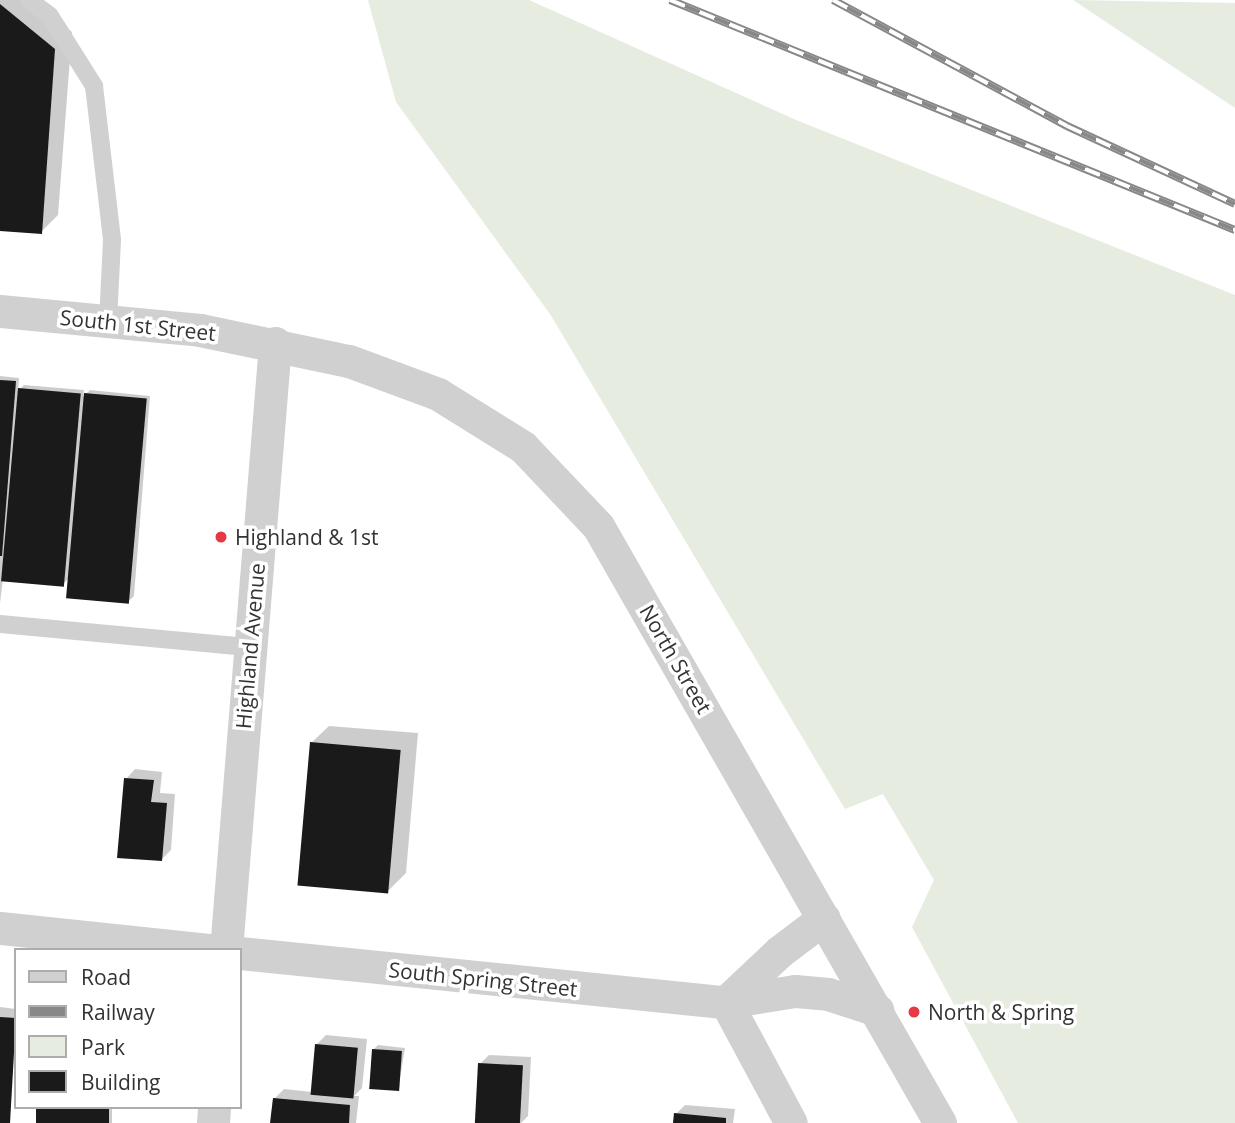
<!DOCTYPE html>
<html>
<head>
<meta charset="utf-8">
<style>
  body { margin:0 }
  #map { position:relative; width:1235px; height:1123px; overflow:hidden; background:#fff; font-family:"Open Sans",sans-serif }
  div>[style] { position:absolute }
  .green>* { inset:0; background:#e6ecdf }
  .shadow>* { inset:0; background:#0003; transform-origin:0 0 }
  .building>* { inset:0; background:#1a1a1a; transform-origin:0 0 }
  .service>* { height:18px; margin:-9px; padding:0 9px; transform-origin:9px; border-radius:9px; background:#d0d0d0 }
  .minor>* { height:33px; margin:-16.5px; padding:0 16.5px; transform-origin:16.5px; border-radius:16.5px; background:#d0d0d0 }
  .rail>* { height:8px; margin-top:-4px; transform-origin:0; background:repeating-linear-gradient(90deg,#fff 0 16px,#888 0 32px); box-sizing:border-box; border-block:2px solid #888 }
  .dots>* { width:19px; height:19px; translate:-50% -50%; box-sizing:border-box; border:4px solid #fff; border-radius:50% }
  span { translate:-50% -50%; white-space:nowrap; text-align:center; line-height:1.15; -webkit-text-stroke:7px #fff; paint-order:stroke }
  .street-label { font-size:21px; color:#333 }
  .poi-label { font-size:21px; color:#333 }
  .left { translate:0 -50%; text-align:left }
  .legend { position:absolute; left:14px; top:948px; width:228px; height:161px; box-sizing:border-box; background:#fff; border:2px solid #adadad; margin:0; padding:9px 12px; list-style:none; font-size:21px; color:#333 }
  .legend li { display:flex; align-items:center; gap:14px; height:35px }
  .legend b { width:35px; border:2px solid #adadad }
</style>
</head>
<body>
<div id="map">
  <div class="green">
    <div style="clip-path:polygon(368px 0,529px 0,796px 120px,1235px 295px,1235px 1123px,1018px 1123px,912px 927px,934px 880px,883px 794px,845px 809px,550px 314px,396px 102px)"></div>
    <div style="clip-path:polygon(1073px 0,1235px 3px,1235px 108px)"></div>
  </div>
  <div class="shadow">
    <div style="clip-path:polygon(0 0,33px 0,72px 32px,58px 215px,41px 232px,0 229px)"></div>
    <div style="clip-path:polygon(0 376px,19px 378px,18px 391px,24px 385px,84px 390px,83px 397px,90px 390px,150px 396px,134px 596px,130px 600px,71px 576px,64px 583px,3px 579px,0 603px)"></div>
    <div style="clip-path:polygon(329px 726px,418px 733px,406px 873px,388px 891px,311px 743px)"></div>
    <div style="clip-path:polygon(135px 769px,162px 772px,160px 793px,175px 794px,171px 850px,161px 860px,126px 779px)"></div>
    <div style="left:0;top:1007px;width:16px;height:116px;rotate:7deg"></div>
    <div style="clip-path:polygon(326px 1035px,367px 1039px,362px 1088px,354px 1096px,359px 1096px,356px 1123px,272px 1123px,275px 1098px,284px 1089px,312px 1092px,317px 1044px)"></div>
    <div style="clip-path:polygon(378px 1045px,405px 1048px,398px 1090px,374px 1049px)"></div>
    <div style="clip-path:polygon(489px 1055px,531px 1057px,528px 1116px,521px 1123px,477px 1123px,480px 1064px)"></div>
    <div style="clip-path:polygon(685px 1105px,735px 1109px,733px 1123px,675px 1123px,676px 1114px)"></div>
    <div style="left:38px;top:1107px;width:74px;height:16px"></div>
  </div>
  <div class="building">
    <div style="clip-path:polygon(0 4px,55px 49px,42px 234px,0 231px)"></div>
    <div style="clip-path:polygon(0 380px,16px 381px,2px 556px,0 556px)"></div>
    <div style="left:18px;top:388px;width:63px;height:194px;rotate:5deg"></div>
    <div style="left:84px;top:393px;width:63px;height:206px;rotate:5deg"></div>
    <div style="left:310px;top:742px;width:91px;height:144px;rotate:5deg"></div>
    <div style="clip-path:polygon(124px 778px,154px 780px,151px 802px,167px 803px,162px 861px,117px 858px)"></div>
    <div style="clip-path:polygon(0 1017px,16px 1018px,10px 1123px,0 1123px)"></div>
    <div style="left:315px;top:1044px;width:43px;height:51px;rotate:5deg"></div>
    <div style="left:372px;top:1049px;width:30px;height:40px;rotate:4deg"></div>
    <div style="left:478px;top:1063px;width:45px;height:60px;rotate:3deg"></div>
    <div style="clip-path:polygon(273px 1098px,350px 1105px,349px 1123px,270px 1123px)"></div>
    <div style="left:36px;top:1107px;width:73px;height:16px"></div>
    <div style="clip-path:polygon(674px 1113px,726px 1118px,726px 1123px,673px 1123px)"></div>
  </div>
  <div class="service">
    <div style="left:29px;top:0;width:26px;rotate:37deg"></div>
    <div style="left:50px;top:16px;width:83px;rotate:57.8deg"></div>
    <div style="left:94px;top:86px;width:155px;rotate:83.3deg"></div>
    <div style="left:112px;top:240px;width:81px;rotate:92.8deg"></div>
    <div style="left:0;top:624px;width:251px;rotate:5.3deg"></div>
  </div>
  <div class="minor">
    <div style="left:0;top:311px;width:201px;rotate:5.4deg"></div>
    <div style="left:200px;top:330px;width:152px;rotate:11.8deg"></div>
    <div style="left:349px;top:361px;width:95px;rotate:20.3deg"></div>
    <div style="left:438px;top:394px;width:100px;rotate:31.9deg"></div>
    <div style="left:523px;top:447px;width:109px;rotate:46.5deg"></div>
    <div style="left:598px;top:526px;width:688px;rotate:60.19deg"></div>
    <div style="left:0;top:928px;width:212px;rotate:6deg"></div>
    <div style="left:226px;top:950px;width:609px;rotate:-85.38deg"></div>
    <div style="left:240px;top:953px;width:488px;rotate:5.8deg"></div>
    <div style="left:726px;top:1002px;width:70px;rotate:-9.1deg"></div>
    <div style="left:795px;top:991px;width:33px;rotate:5deg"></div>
    <div style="left:828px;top:994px;width:52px;rotate:18.1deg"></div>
    <div style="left:726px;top:1002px;width:137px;rotate:61.8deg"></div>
    <div style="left:726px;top:1002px;width:73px;rotate:-43.3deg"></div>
    <div style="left:779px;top:952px;width:56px;rotate:-37.1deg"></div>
    <div style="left:213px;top:1123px;width:16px;rotate:-86deg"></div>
  </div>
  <div class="rail">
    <div style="left:670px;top:0;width:610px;rotate:22.15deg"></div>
    <div style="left:833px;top:0;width:266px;rotate:28.3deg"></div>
    <div style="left:1067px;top:126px;width:185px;rotate:24.9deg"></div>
  </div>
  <div class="dots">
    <div style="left:221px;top:537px;background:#e63946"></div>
    <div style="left:914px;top:1012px;background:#e63946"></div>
  </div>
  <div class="street-label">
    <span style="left:138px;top:325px;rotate:6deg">South 1st Street</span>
    <span style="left:250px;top:646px;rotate:-85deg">Highland Avenue</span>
    <span style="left:676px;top:659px;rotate:60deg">North Street</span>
    <span style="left:483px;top:979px;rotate:6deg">South Spring Street</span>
  </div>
  <div class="poi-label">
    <span class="left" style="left:235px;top:537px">Highland &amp; 1st</span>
    <span class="left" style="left:928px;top:1012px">North &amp; Spring</span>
  </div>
  <ul class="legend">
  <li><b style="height:9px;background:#d0d0d0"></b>Road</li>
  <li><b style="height:9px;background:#888"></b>Railway</li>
  <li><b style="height:19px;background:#e6ecdf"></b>Park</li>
  <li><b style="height:19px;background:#1a1a1a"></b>Building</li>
  </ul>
</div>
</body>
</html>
